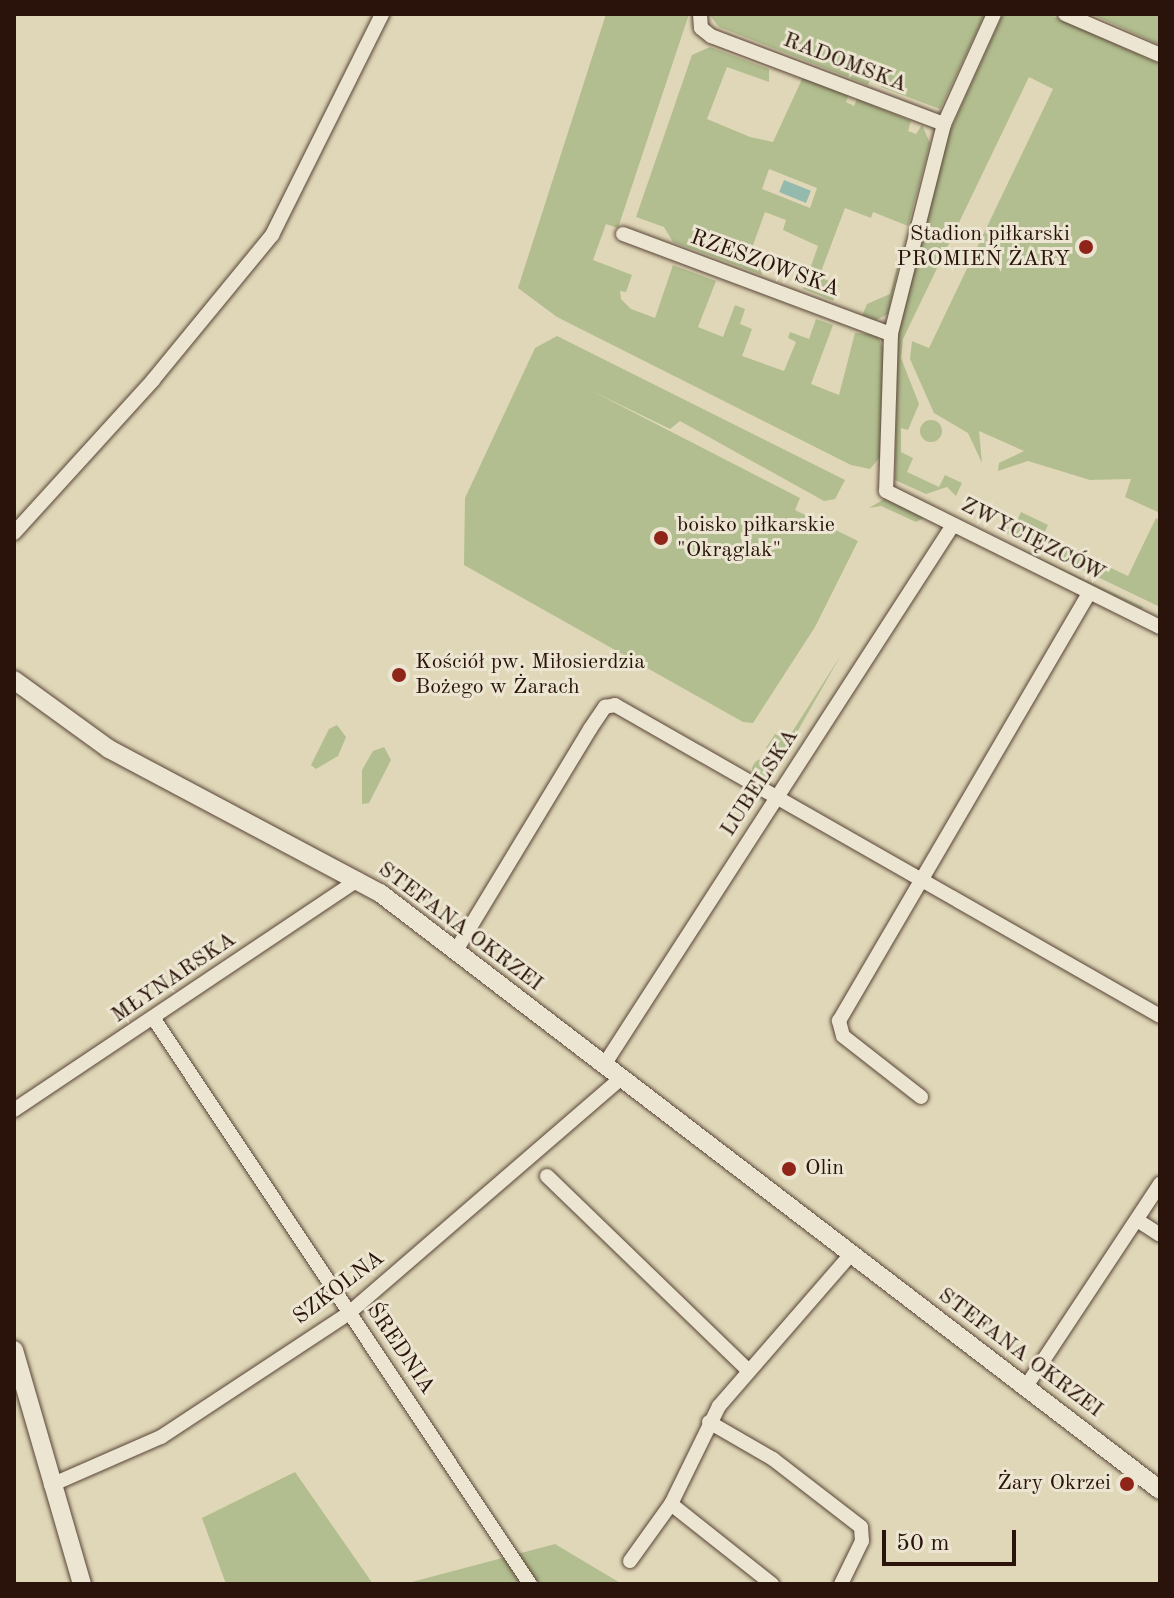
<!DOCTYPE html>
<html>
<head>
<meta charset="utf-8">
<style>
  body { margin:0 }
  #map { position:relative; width:1174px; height:1598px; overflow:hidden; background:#e0d7b8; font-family:"Old Standard TT",serif }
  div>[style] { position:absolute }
  .green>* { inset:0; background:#b2be8f }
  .round { border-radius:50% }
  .water>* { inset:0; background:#94baae; transform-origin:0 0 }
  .roads { filter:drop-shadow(0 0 2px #584436) drop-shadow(0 0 2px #584436) }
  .minor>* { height:14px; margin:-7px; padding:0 7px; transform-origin:7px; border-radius:7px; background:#ebe5d1 }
  .tertiary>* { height:18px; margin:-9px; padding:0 9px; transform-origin:9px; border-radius:9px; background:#ebe5d1 }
  .dots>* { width:22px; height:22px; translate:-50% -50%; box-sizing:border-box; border:4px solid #ebe5d1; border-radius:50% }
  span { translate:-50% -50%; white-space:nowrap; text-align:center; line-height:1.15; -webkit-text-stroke:6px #ebe5d1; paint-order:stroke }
  .street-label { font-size:22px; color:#2a130a }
  .poi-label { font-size:22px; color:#2a130a }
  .right { translate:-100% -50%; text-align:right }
  .left { translate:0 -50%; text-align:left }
  .frame { position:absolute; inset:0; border:16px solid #2a130a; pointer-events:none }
  .scale { position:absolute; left:882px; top:1530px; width:134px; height:36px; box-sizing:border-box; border:4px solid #2a130a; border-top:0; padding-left:10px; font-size:24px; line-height:28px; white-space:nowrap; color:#2a130a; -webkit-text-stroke:6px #ebe5d1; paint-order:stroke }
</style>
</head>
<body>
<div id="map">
  <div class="green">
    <div style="clip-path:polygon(606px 14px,689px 14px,618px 228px,606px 224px,593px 260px,632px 275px,626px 292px,620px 291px,621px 299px,631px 309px,655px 318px,673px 265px,716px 281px,698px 327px,723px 337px,735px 305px,745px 309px,740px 324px,752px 329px,742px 356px,784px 371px,796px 342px,788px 338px,790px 332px,809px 339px,816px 319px,833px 325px,811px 384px,839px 395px,855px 333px,877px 335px,884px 350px,881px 456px,870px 469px,851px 465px,557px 317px,518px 288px)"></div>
    <div style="clip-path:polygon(709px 14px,985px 14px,940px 109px,881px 87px,887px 70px,875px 66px,868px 85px,719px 27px)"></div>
    <div style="clip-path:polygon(1003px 14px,1048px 14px,1160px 64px,1160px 513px,1125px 497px,1131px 479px,1090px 480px,1028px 461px,998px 471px,999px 463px,1024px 451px,979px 431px,982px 463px,968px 433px,934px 413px,910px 359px,912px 341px,929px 348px,1053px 89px,1029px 77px,903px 339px,901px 358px,919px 404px,908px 430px,901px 428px,901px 452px,913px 458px,907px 472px,939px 487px,945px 475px,962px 483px,956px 496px,947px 487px,926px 494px,895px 480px,898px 334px,947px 138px)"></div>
    <div style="clip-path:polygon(1091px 14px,1160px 14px,1160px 45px,1116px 25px)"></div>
    <div style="clip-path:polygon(evenodd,710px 47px,769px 69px,769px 82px,727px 67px,707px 119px,750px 137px,773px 142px,803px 77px,848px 96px,846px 102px,854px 106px,857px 99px,911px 121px,908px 131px,916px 134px,922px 125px,930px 143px,908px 226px,873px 212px,871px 218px,845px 208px,819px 277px,839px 285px,833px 301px,803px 289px,818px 246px,783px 230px,786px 220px,765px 212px,752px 248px,741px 245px,739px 250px,760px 260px,762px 275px,673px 242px,664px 227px,636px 217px,692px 55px,710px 47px,769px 169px,817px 188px,810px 208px,762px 189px,769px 169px)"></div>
    <div style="clip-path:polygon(906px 233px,888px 314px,876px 320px,862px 316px,867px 304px,890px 294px)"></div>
    <div style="clip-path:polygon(557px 336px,845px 480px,835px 499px,824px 501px,680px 421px,670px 429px,590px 390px,800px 498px,795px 510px,858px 541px,815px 627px,753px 723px,743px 722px,464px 565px,465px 498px,535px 348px)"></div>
    <div class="round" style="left:920px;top:420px;width:22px;height:22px"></div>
    <div style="clip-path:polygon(884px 499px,887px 500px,924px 518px,916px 522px,881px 506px,869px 508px)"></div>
    <div style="clip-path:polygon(1021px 512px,1048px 525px,1043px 536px,1128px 576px,1156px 518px,1160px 521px,1160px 607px,1000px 530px,1015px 525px)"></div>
    <div style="clip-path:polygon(994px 537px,1143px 607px,1142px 609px)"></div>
    <div style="clip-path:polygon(841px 655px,784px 755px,766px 748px,775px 734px,787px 740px)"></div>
    <div style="clip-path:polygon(337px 725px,346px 737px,338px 756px,316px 769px,311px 765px,329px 729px)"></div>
    <div style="clip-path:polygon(384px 747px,391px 760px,369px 803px,362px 804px,362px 770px,373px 751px)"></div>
    <div class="round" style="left:752px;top:759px;width:22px;height:22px"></div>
    <div style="clip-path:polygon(295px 1472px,373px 1584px,226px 1584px,202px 1518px)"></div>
    <div style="clip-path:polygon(555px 1544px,622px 1584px,404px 1584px)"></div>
  </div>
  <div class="water">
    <div style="left:784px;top:180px;width:29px;height:13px;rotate:22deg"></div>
  </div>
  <div class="roads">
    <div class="minor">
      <div style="left:700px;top:14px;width:14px;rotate:86deg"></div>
      <div style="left:701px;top:28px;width:13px;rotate:39deg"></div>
      <div style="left:711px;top:36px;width:249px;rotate:20.7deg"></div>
      <div style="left:994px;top:14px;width:121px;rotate:114.4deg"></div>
      <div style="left:944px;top:124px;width:217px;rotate:104.2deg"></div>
      <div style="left:891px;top:334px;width:157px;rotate:91.8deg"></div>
      <div style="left:886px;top:491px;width:306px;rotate:26.4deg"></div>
      <div style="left:1065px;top:14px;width:103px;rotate:23.3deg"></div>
      <div style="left:623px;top:234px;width:286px;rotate:20.5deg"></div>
      <div style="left:14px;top:533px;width:207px;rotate:-47.7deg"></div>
      <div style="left:153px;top:380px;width:188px;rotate:-50.6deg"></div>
      <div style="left:272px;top:235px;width:247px;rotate:-63.5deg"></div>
      <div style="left:455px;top:952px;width:261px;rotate:-58.8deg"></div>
      <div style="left:590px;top:729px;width:27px;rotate:-56deg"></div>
      <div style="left:605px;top:707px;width:10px;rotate:-11deg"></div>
      <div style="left:615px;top:705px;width:627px;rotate:29.71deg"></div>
      <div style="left:154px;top:1019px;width:679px;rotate:56.36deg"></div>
      <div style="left:604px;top:1065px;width:643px;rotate:-57.13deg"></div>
      <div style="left:921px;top:1097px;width:99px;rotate:-142deg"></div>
      <div style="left:843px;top:1036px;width:16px;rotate:-105deg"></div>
      <div style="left:839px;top:1021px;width:496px;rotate:-59.7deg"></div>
      <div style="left:14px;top:1110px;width:414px;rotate:-33.8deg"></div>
      <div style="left:547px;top:1176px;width:279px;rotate:44deg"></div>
      <div style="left:1137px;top:1220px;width:27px;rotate:33deg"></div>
      <div style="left:1025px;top:1388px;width:245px;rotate:-56.5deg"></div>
      <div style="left:709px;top:1422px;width:74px;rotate:30deg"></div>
      <div style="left:773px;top:1459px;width:111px;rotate:37.7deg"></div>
      <div style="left:861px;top:1527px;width:14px;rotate:86deg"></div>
      <div style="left:862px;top:1541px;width:48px;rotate:116deg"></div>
      <div style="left:51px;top:1485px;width:120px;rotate:-23.6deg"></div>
      <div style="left:161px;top:1437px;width:225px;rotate:-33.4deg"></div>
      <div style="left:349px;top:1313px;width:359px;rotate:-40.8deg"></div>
      <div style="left:671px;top:1504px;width:129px;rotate:38.4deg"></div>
      <div style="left:630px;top:1561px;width:70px;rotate:-54.3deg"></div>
      <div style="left:671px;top:1504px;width:109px;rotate:-63.9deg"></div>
      <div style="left:719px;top:1406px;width:201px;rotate:-49deg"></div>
    </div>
    <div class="tertiary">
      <div style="left:14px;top:680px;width:117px;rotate:36deg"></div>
      <div style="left:109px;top:749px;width:307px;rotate:28deg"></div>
      <div style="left:380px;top:893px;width:982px;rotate:37.43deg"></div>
      <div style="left:14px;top:1350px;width:244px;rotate:73.8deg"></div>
    </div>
  </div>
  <div class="dots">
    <div style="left:1086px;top:247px;background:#8f2418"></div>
    <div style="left:661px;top:538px;background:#8f2418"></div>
    <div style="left:399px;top:675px;background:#8f2418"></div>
    <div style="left:789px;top:1169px;background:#8f2418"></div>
    <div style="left:1127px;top:1484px;background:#8f2418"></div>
  </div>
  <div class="street-label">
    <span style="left:845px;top:63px;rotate:21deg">RADOMSKA</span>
    <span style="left:765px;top:264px;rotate:20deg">RZESZOWSKA</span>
    <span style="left:1033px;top:540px;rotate:27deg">ZWYCIĘZCÓW</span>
    <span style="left:760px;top:783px;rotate:-57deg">LUBELSKA</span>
    <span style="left:460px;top:927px;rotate:37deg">STEFANA OKRZEI</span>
    <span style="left:174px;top:978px;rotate:-34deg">MŁYNARSKA</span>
    <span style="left:339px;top:1288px;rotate:-37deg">SZKOLNA</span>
    <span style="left:400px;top:1349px;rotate:56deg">ŚREDNIA</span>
    <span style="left:1020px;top:1353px;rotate:37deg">STEFANA OKRZEI</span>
  </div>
  <div class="poi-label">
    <span class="right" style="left:1070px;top:247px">Stadion piłkarski<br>PROMIEŃ ŻARY</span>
    <span class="left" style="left:677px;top:538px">boisko piłkarskie<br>"Okrąglak"</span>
    <span class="left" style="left:415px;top:675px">Kościół pw. Miłosierdzia<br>Bożego w Żarach</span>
    <span class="left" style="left:805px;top:1169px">Olin</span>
    <span class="right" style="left:1111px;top:1484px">Żary Okrzei</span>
  </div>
  <div class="frame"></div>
  <div class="scale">50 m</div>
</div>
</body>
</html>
